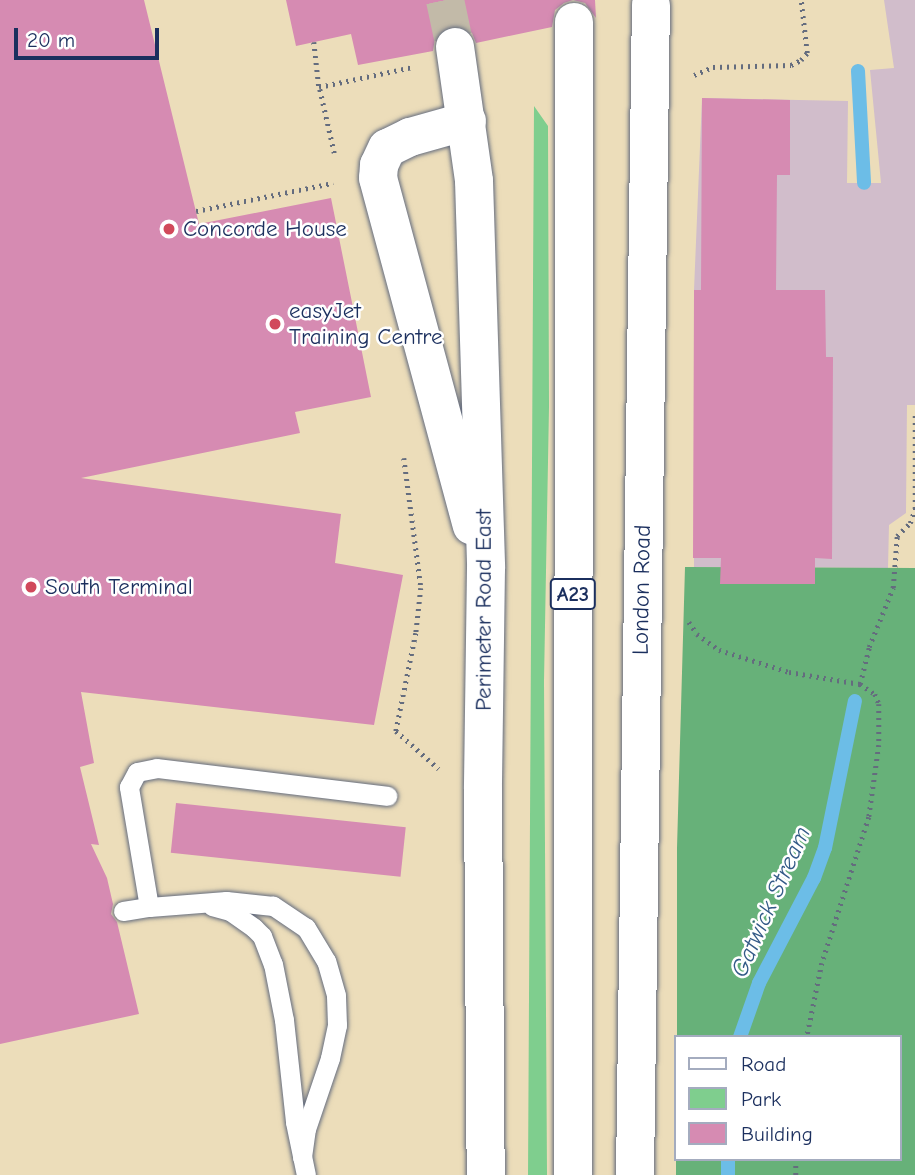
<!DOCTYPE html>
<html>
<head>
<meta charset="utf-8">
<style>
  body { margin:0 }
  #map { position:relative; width:915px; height:1175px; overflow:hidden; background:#ecddba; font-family:"Comic Neue",sans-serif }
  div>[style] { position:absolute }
  .industrial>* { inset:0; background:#d1bdcb }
  .green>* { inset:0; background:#7fce8e }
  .forest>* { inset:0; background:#67b179 }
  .stream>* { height:14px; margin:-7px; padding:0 7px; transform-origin:7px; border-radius:7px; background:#6cbde7 }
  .building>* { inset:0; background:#d68bb2; transform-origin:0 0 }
  .minor-tunnel>* { height:38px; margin-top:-19px; transform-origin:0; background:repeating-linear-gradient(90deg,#c2baa8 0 38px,transparent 0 57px) }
  .path>* { height:4.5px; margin-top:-2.25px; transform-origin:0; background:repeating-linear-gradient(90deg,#646c7e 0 2px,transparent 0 7px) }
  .roads { filter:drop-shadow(0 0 2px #646c7e) drop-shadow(0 0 2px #646c7e) }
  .service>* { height:19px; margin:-9.5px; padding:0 9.5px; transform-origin:9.5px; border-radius:9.5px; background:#fff }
  .minor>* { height:38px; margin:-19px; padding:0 19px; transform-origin:19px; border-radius:19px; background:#fff }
  .primary>* { height:38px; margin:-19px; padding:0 19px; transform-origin:19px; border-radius:19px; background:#fff }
  .dots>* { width:19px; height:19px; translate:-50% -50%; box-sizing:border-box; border:4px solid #fff; border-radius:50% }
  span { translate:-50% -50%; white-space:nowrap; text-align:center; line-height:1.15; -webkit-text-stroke:5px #fff; paint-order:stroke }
  .shield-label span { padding:2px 5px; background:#fff; border:2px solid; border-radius:5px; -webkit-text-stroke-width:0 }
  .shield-label { font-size:21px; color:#1b2f5e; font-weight:700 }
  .poi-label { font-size:23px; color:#1b2f5e }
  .left { translate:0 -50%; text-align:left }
  .street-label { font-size:23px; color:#1b2f5e }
  .water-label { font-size:24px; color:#335a87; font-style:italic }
  .legend { position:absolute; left:674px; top:1035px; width:228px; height:126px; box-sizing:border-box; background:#fff; border:2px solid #a4acbf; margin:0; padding:9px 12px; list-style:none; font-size:21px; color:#1b2f5e }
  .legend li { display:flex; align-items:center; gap:14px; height:35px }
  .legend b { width:35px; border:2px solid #a4acbf }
  .scale { position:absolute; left:14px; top:28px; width:145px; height:32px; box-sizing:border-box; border:4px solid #1b2f5e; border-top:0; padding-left:9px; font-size:21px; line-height:24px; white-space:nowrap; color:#1b2f5e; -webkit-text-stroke:5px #fff; paint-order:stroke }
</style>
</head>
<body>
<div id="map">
  <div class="industrial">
    <div style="clip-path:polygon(884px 0,915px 0,915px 405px,907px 405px,906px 513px,889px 525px,888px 568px,694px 567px,694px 290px,702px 98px,848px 101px,847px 183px,881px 183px,870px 70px,894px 68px)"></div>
  </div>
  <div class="green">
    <div style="clip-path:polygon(534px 106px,548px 126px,549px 407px,544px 681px,547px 1175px,528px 1175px)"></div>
  </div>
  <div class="forest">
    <div style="clip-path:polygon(685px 567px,915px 568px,915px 1175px,676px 1175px,676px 1159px,899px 1159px,899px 1037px,677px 1037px,677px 848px)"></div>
  </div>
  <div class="stream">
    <div style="left:858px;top:71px;width:112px;rotate:86.9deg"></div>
    <div style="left:740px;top:1037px;width:57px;rotate:-70.6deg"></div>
    <div style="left:759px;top:983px;width:119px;rotate:-62.4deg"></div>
    <div style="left:814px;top:878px;width:32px;rotate:-70deg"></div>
    <div style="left:825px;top:848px;width:150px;rotate:-78.5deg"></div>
    <div style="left:728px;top:1159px;width:16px;rotate:90deg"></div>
  </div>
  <div class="building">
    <div style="clip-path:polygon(0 0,144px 0,199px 224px,331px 198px,371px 397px,295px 412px,300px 433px,81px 478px,341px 514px,335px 563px,403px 575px,374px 725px,81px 692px,94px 763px,80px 767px,99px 845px,91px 844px,107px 878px,113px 904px,111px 914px,117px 922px,139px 1014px,0 1044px)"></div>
    <div style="clip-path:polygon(286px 0,595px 0,596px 18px,585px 3px,573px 0,564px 3px,555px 10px,552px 27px,476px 43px,472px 33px,464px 27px,451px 26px,442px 29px,435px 38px,433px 51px,358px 65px,351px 34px,296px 46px)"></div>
    <div style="clip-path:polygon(702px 98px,790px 100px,790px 175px,777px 175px,776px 290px,825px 290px,826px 357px,833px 357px,832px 559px,815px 558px,815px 584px,720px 584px,721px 558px,693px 558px,694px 290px,701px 290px)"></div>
    <div style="left:176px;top:803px;width:231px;height:50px;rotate:6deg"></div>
  </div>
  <div class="minor-tunnel">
    <div style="left:445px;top:0;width:48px;rotate:78deg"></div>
  </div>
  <div class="path">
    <div style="left:314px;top:42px;width:45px;rotate:83.7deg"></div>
    <div style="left:694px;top:75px;width:21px;rotate:-23deg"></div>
    <div style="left:713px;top:67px;width:78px;rotate:-1.5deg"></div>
    <div style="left:791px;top:65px;width:11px;rotate:-27deg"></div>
    <div style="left:801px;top:60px;width:9px;rotate:-49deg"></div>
    <div style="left:807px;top:53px;width:53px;rotate:-96.5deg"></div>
    <div style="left:334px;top:153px;width:68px;rotate:-102.8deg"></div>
    <div style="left:319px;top:87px;width:95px;rotate:-12.1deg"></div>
    <div style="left:196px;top:211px;width:140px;rotate:-11.6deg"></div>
    <div style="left:404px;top:458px;width:131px;rotate:82.5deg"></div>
    <div style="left:421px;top:588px;width:45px;rotate:96.3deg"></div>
    <div style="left:416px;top:633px;width:100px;rotate:101.5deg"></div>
    <div style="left:396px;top:731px;width:57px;rotate:41.5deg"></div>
    <div style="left:689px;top:622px;width:14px;rotate:56deg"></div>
    <div style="left:697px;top:634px;width:27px;rotate:36deg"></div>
    <div style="left:719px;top:650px;width:73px;rotate:17.4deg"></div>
    <div style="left:789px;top:672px;width:72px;rotate:9.6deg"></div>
    <div style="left:860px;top:684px;width:18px;rotate:34deg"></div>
    <div style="left:875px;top:694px;width:11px;rotate:68deg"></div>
    <div style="left:879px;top:704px;width:41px;rotate:90deg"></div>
    <div style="left:879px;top:745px;width:73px;rotate:97.9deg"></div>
    <div style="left:869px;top:817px;width:153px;rotate:107.8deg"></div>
    <div style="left:822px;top:963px;width:76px;rotate:101.5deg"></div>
    <div style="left:860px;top:684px;width:38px;rotate:-76deg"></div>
    <div style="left:869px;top:647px;width:64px;rotate:-67.9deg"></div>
    <div style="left:893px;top:588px;width:52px;rotate:-85.6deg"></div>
    <div style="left:897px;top:536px;width:18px;rotate:-45deg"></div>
    <div style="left:910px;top:523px;width:15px;rotate:-70deg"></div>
    <div style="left:915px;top:509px;width:97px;rotate:-90deg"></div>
    <div style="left:796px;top:1159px;width:16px;rotate:90deg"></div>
  </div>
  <div class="roads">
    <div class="service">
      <div style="left:212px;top:906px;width:19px;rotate:16deg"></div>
      <div style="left:230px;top:911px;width:29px;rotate:35deg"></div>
      <div style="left:254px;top:928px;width:11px;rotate:45deg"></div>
      <div style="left:262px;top:936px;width:30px;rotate:69deg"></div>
      <div style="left:273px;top:964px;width:57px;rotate:78.9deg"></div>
      <div style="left:284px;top:1020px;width:103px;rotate:83.8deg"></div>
      <div style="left:295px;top:1122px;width:54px;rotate:78.3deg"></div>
      <div style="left:123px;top:911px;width:26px;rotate:-9deg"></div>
      <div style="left:302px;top:1157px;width:28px;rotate:-82deg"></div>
      <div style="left:306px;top:1129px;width:75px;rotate:-71.3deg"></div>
      <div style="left:330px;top:1058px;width:34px;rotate:-78deg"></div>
      <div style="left:337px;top:1025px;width:30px;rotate:-92deg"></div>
      <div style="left:336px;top:995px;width:35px;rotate:-106deg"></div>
      <div style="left:326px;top:961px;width:39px;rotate:-121deg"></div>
      <div style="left:306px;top:928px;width:40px;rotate:-146deg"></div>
      <div style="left:273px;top:906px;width:47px;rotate:-173.9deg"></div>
      <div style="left:226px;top:901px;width:77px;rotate:175.5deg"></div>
      <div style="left:149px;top:907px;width:122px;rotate:-99.5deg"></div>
      <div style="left:129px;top:787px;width:17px;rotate:-62deg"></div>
      <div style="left:137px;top:772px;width:20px;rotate:-11deg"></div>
      <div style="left:157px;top:768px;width:232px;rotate:6.9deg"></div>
    </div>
    <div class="minor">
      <div style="left:455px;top:47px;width:135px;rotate:81.9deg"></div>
      <div style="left:474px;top:181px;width:387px;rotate:88.2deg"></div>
      <div style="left:486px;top:568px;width:221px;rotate:90.8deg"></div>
      <div style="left:483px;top:789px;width:386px;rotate:89.6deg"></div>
      <div style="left:467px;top:121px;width:59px;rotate:164.3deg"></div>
      <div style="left:410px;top:137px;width:25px;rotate:154deg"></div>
      <div style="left:387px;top:148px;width:19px;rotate:115deg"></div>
      <div style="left:379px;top:165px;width:13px;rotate:94deg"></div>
      <div style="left:378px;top:178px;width:360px;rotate:74.9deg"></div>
    </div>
    <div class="primary">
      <div style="left:573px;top:1175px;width:1153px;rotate:-89.95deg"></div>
      <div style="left:635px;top:1175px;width:1170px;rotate:-89.22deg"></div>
    </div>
  </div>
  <div class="dots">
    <div style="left:169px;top:229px;background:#d1495b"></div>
    <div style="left:275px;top:324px;background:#d1495b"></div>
    <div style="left:31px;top:587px;background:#d1495b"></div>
  </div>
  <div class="shield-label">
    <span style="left:573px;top:594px">A23</span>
  </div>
  <div class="poi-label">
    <span class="left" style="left:183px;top:229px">Concorde House</span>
    <span class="left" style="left:289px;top:324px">easyJet<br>Training Centre</span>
    <span class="left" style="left:45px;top:587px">South Terminal</span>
  </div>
  <div class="street-label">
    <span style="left:642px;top:590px;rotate:-89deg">London Road</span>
    <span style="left:484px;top:610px;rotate:-90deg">Perimeter Road East</span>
  </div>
  <div class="water-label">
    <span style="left:771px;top:902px;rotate:-66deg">Gatwick Stream</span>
  </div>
  <ul class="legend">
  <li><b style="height:9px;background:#fff"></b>Road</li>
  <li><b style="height:19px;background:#7fce8e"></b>Park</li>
  <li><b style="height:19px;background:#d68bb2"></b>Building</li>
  </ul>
  <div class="scale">20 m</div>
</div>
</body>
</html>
